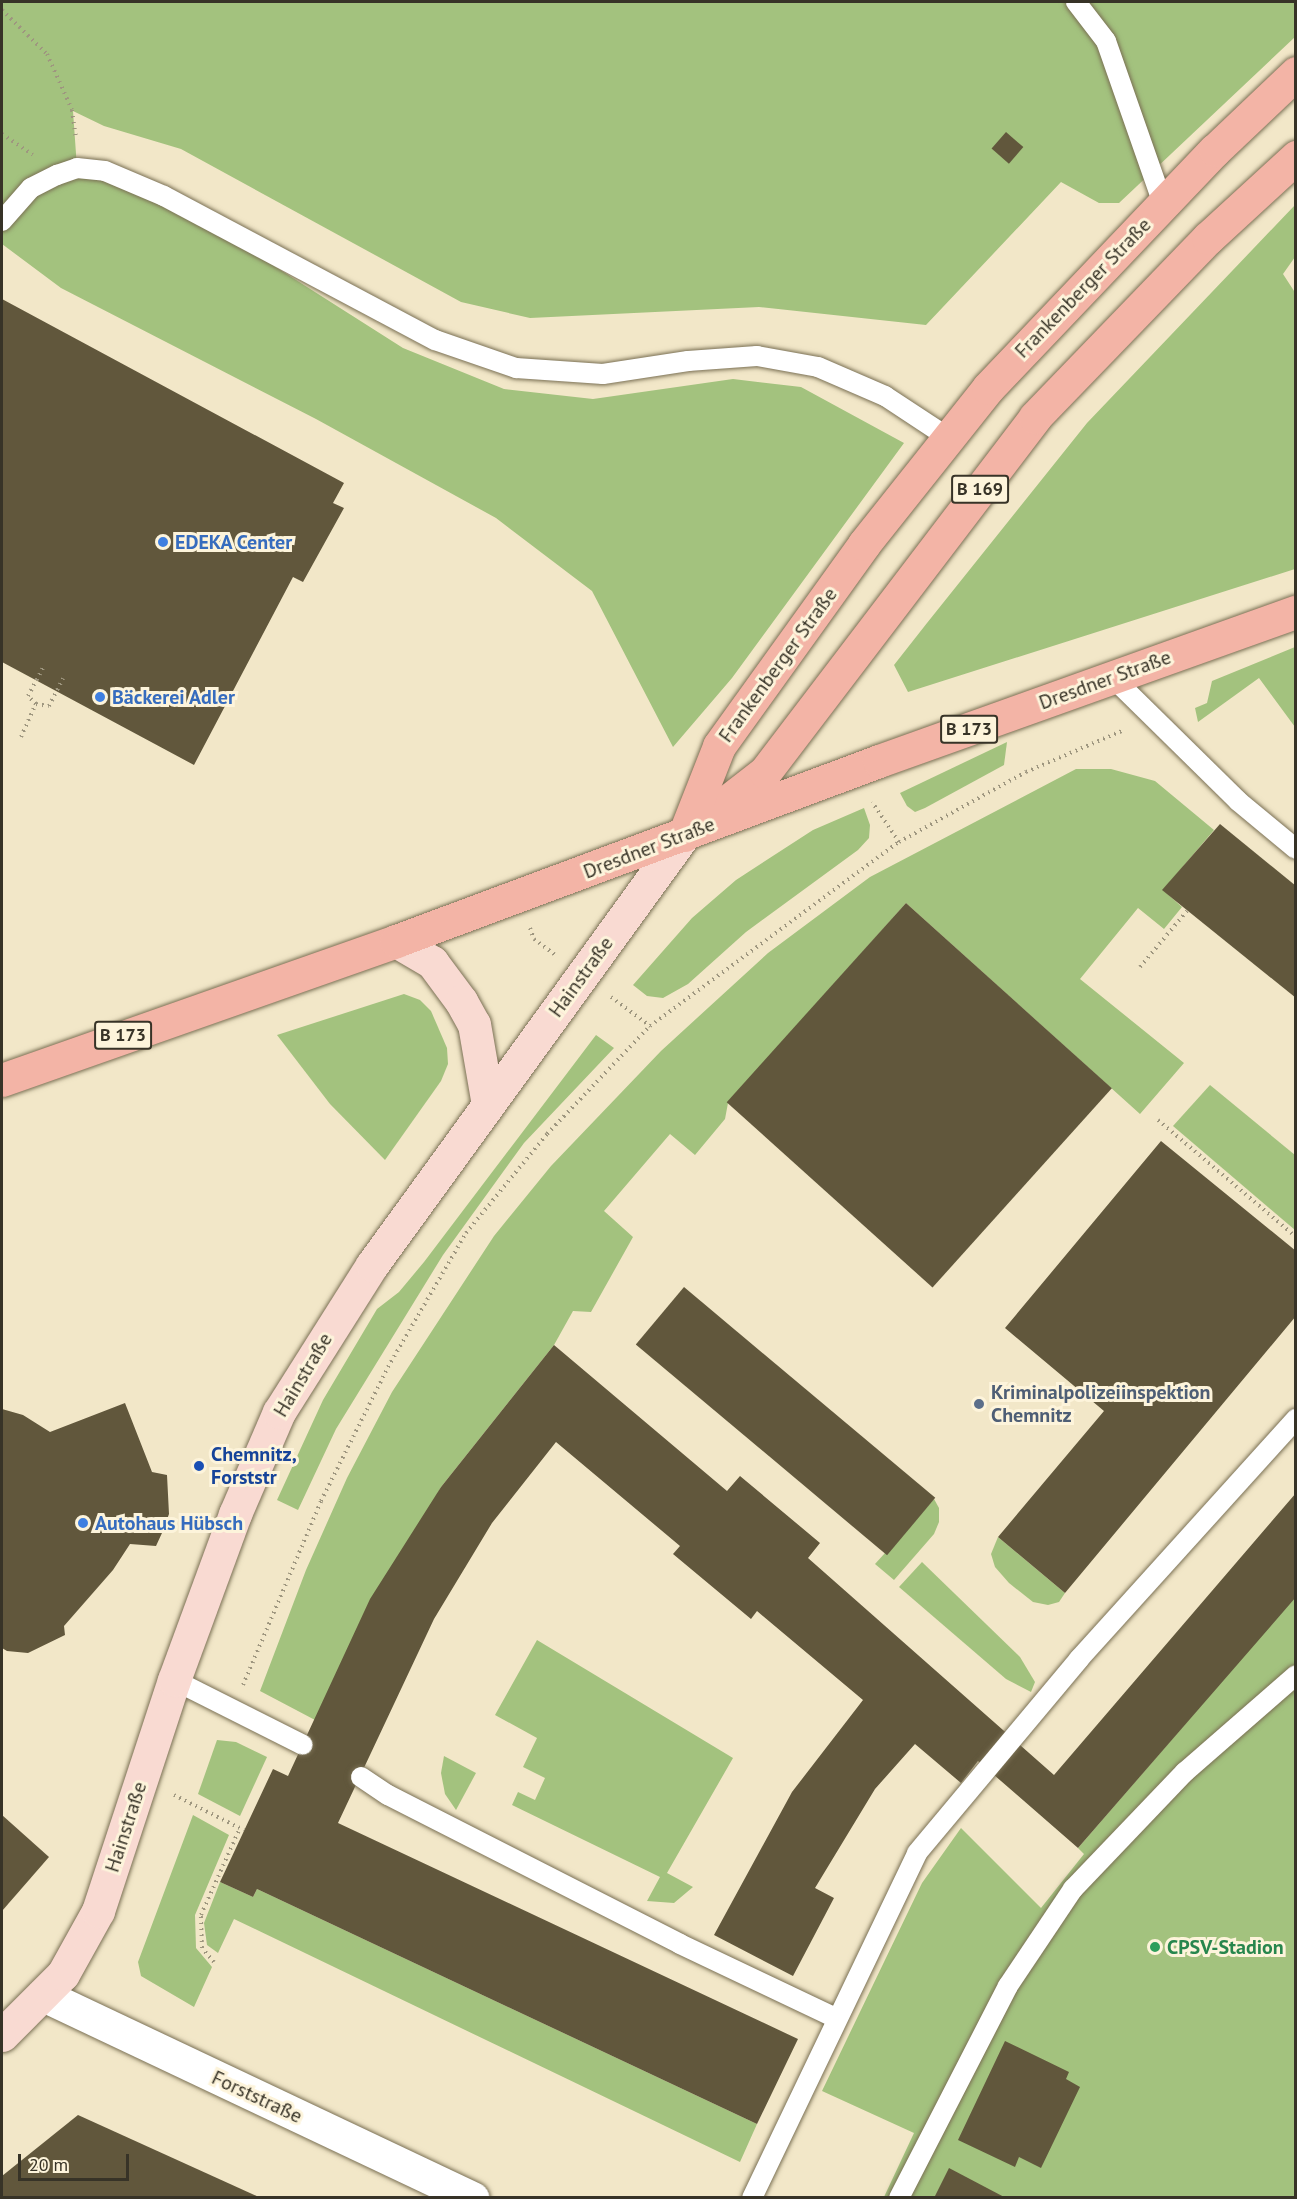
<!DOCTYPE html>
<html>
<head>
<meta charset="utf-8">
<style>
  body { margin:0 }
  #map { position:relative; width:1297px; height:2199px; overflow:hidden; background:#f2e7c8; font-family:"PT Sans",sans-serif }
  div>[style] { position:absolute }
  .green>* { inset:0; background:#a3c27e }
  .building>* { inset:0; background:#61573c; transform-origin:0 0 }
  .path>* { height:4px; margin-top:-2px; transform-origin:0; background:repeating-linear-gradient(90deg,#9e967f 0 1.5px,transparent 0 6px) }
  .roads { filter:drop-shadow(0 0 2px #7a7054) drop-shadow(0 0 2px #7a7054) }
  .lane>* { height:20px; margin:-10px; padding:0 10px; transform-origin:10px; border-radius:10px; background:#fff }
  .street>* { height:33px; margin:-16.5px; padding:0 16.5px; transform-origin:16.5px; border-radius:16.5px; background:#fff }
  .secondary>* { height:33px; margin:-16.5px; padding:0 16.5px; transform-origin:16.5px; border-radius:16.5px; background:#f9dad2 }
  .primary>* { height:33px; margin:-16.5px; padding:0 16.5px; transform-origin:16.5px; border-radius:16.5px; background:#f3b4a6 }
  .dots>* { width:16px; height:16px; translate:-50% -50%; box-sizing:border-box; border:3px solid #fdf4db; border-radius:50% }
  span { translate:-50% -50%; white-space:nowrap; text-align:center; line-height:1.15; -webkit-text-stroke:6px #fdf4db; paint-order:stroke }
  .shield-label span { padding:2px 4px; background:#fdf4db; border:2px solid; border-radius:4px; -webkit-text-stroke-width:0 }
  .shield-label { font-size:18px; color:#373327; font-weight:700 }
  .street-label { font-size:20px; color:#373327 }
  .shop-label { font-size:20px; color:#366cbe; font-weight:700 }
  .left { translate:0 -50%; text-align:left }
  .service-label { font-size:20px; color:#4e5e75; font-weight:700 }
  .transit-label { font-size:20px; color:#164399; font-weight:700 }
  .leisure-label { font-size:20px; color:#27864d; font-weight:700 }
  .frame { position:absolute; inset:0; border:3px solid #373327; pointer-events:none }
  .scale { position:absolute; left:18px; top:2154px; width:111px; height:27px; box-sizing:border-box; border:3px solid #373327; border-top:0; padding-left:8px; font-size:18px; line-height:21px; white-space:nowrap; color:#373327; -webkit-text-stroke:4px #fdf4db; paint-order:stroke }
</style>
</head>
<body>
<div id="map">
  <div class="green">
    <div style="clip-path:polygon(2px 2px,1295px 2px,1295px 37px,1119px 203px,1099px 203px,1061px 182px,926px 325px,759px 307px,530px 318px,461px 302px,181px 149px,104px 126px,73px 111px,77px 168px,164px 196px,403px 348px,504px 389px,593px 399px,733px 379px,801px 387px,904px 443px,732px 678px,673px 747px,592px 591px,496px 518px,316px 419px,61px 288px,2px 244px)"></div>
    <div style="clip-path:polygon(1295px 205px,1295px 257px,1283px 274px,1296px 294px,1295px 569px,908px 692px,894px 665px,927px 623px,1087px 423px)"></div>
    <div style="clip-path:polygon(1295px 647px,1295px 727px,1259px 678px,1198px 722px,1195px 708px,1207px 703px,1212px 681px)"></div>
    <div style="clip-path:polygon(1007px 742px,1004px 765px,925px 808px,915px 812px,907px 806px,900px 793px)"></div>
    <div style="clip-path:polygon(1076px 769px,1111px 769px,1155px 781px,1214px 830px,1163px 890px,1182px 907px,1164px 929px,1138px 908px,1080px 979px,1184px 1063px,1140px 1114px,906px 903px,728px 1103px,725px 1119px,695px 1155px,670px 1134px,604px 1211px,633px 1237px,591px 1312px,573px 1311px,554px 1345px,441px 1487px,315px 1720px,260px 1691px,306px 1570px,347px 1478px,392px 1392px,494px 1236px,551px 1166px,661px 1051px,768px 953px,870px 877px)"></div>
    <div style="clip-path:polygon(864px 808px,870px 825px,869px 838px,858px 850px,746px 932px,688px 984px,663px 998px,647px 996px,633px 985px,692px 918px,736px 880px,813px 830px)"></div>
    <div style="clip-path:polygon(404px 994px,420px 1000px,431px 1011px,447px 1048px,448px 1064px,441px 1081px,385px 1160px,330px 1104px,277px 1035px)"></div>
    <div style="clip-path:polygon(596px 1035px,614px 1048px,524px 1143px,443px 1255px,336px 1429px,298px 1510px,277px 1500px,323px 1400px,377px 1309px,399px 1292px,424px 1262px)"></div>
    <div style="clip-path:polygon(1210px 1085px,1295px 1155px,1295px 1230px,1173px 1126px)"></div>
    <div style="clip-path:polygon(934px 1499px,939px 1508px,939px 1522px,934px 1534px,894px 1580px,875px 1564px)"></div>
    <div style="clip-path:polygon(998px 1537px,1065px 1593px,1059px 1602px,1048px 1605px,1033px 1602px,1009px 1583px,995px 1567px,991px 1554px)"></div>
    <div style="clip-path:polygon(922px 1562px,1020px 1657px,1035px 1682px,1031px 1692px,1006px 1679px,899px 1587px)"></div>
    <div style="clip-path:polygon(1295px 1597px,1295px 2197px,884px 2197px,914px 2133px,822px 2091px,922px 1883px,961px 1828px,1041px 1908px,1084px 1854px,1078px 1848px)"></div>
    <div style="clip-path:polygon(537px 1640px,733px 1758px,667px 1873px,693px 1887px,674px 1903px,647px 1901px,660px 1877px,512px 1805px,518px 1792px,535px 1800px,545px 1778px,523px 1767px,537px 1738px,495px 1715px)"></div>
    <div style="clip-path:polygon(217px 1740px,236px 1742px,267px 1757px,240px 1816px,198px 1794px)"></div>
    <div style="clip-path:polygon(444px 1756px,476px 1773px,456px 1810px,445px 1794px,441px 1773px)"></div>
    <div style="clip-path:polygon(193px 1815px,229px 1835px,195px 1915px,196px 1948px,212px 1967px,194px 2007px,141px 1976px,138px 1962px)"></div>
    <div style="clip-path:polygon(220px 1882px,253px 1897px,257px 1889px,757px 2124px,740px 2162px,234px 1919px,218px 1953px,207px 1945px,204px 1923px)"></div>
  </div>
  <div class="building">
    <div style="left:1006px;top:132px;width:23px;height:22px;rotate:41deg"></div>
    <div style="clip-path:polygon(2px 299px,344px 483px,333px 503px,344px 508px,303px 582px,293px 577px,194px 765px,2px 662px)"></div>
    <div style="clip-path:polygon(1220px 824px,1296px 886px,1296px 998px,1162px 890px)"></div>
    <div style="left:906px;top:903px;width:277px;height:268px;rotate:42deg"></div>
    <div style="clip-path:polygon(1161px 1141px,1296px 1251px,1296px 1316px,1065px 1593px,998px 1537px,1104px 1411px,1005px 1328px)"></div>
    <div style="left:684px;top:1287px;width:328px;height:75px;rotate:40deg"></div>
    <div style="clip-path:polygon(554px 1345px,727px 1491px,740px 1476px,820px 1543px,808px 1558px,1054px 1775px,1296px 1493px,1296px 1597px,1078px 1848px,978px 1761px,961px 1783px,915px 1744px,875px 1789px,815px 1888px,834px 1898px,793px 1976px,714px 1935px,792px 1792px,863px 1700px,757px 1611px,751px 1619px,673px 1554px,680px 1546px,556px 1442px,492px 1523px,434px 1619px,338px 1823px,798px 2039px,757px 2124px,257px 1889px,253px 1897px,220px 1882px,273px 1769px,288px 1776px,370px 1599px,441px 1487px)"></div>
    <div style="clip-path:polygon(125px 1403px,152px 1472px,167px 1475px,169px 1514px,162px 1533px,156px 1546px,130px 1544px,113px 1570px,64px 1626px,65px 1635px,28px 1653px,7px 1651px,2px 1648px,2px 1409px,23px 1415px,50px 1432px)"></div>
    <div style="clip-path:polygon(2px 1815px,49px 1857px,2px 1911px)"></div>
    <div style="clip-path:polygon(1005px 2041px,1069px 2072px,1066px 2079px,1080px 2087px,1041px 2168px,1019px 2157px,1015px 2167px,958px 2140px)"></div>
    <div style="clip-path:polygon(78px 2115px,261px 2198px,2px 2198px,2px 2176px)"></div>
    <div style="clip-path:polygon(949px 2168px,1006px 2198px,934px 2198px)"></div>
  </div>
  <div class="path">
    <div style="left:2px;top:10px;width:63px;rotate:44.4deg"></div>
    <div style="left:47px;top:54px;width:61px;rotate:65.9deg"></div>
    <div style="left:72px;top:110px;width:30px;rotate:82deg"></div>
    <div style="left:2px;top:134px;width:37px;rotate:34deg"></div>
    <div style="left:36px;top:704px;width:13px;rotate:9deg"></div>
    <div style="left:49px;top:706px;width:31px;rotate:-63deg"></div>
    <div style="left:21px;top:737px;width:36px;rotate:-66deg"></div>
    <div style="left:36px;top:704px;width:11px;rotate:-135deg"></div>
    <div style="left:28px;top:696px;width:32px;rotate:-62deg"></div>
    <div style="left:899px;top:842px;width:145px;rotate:-28.9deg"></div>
    <div style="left:1026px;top:772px;width:107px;rotate:-23.2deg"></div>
    <div style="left:530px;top:928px;width:12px;rotate:70deg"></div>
    <div style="left:534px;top:939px;width:26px;rotate:37deg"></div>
    <div style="left:1140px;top:967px;width:73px;rotate:-50deg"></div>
    <div style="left:611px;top:997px;width:49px;rotate:36.6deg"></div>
    <div style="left:650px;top:1026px;width:310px;rotate:-36.5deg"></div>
    <div style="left:899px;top:842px;width:48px;rotate:-124deg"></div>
    <div style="left:1158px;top:1120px;width:181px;rotate:40.3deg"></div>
    <div style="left:243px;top:1685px;width:200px;rotate:-67deg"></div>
    <div style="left:321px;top:1501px;width:150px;rotate:-63.4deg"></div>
    <div style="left:388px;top:1367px;width:155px;rotate:-59.8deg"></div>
    <div style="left:466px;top:1233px;width:128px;rotate:-50.7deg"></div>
    <div style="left:547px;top:1134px;width:149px;rotate:-46.4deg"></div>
    <div style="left:174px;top:1795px;width:78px;rotate:26.6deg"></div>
    <div style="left:214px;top:1962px;width:18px;rotate:-131deg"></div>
    <div style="left:202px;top:1948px;width:33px;rotate:-92deg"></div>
    <div style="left:201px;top:1915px;width:95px;rotate:-65.9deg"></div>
  </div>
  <div class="roads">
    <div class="lane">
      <div style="left:1076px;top:2px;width:49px;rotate:52.4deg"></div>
      <div style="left:1106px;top:41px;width:173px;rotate:70.7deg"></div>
      <div style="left:2px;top:221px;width:44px;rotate:-48.7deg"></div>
      <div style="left:31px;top:188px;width:29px;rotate:-27deg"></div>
      <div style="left:57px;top:175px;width:21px;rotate:-19deg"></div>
      <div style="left:77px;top:168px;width:28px;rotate:6deg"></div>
      <div style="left:105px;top:171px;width:64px;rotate:23deg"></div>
      <div style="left:164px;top:196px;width:307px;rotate:28deg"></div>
      <div style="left:435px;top:340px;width:86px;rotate:19.1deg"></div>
      <div style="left:516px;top:368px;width:87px;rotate:3.9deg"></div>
      <div style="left:603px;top:374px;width:86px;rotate:-8.7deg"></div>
      <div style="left:688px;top:361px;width:69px;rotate:-4.1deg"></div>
      <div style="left:757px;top:356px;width:62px;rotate:10.2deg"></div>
      <div style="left:818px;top:367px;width:73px;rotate:23.4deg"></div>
      <div style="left:885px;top:396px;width:77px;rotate:33.3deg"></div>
      <div style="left:1113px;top:678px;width:175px;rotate:44.5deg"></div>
      <div style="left:1238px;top:801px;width:75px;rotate:39.6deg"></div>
      <div style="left:174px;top:1680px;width:144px;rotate:26.7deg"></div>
      <div style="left:361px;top:1777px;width:32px;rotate:34deg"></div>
      <div style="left:388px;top:1795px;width:328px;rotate:27deg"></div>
      <div style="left:680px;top:1944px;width:173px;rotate:25.4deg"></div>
      <div style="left:752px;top:2198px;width:382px;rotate:-64.4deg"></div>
      <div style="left:917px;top:1853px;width:253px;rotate:-50.1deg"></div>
      <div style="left:1079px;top:1659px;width:324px;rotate:-47.9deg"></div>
      <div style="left:899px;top:2198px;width:238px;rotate:-62.8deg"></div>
      <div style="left:1008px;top:1986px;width:117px;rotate:-56.2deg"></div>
      <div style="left:1073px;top:1889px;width:162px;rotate:-46.3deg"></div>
      <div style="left:1185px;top:1772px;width:147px;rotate:-41.1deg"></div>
    </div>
    <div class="street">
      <div style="left:43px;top:1995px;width:475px;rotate:25.3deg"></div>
    </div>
    <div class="secondary">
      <div style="left:396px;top:941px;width:42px;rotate:30.3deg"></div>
      <div style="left:432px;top:962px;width:49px;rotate:53.4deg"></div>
      <div style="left:461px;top:1001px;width:26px;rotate:61deg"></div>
      <div style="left:474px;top:1024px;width:82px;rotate:80.2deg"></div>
      <div style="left:2px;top:2035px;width:86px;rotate:-45deg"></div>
      <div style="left:63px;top:1974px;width:72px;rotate:-60.9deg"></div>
      <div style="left:98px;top:1911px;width:243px;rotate:-71.8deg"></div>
      <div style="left:174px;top:1680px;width:177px;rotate:-69.8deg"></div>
      <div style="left:235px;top:1514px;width:111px;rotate:-66.7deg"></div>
      <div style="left:279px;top:1412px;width:174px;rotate:-57.7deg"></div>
      <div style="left:372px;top:1265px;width:531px;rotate:-54.04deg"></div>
    </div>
    <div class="primary">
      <div style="left:711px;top:814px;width:68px;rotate:-37.9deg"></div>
      <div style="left:765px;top:772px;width:446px;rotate:-52.7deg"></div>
      <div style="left:1035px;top:417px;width:249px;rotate:-46deg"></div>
      <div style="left:1208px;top:238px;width:120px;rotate:-42.6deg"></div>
      <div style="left:684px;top:835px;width:96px;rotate:-68.5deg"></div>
      <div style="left:719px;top:746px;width:249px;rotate:-54.3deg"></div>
      <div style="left:864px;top:544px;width:199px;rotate:-51.5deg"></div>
      <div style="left:988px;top:388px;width:329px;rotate:-46.4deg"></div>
      <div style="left:1215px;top:150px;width:112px;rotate:-43.5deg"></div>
      <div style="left:2px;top:1080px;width:418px;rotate:-19.4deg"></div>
      <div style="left:396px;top:941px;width:515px;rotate:-20.44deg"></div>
      <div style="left:879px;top:761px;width:443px;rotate:-19.7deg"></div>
    </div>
  </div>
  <div class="dots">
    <div style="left:163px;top:542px;background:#3f7fe0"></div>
    <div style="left:100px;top:697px;background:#3f7fe0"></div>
    <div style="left:979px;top:1404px;background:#5c6f8a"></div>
    <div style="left:199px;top:1466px;background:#1a4fb4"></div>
    <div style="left:83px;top:1523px;background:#3f7fe0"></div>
    <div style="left:1155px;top:1947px;background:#2e9e5b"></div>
  </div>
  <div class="shield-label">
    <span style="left:980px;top:489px">B 169</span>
    <span style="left:969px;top:729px">B 173</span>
    <span style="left:123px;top:1035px">B 173</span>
  </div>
  <div class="street-label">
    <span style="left:1083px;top:288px;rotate:-46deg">Frankenberger Straße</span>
    <span style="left:778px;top:665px;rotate:-54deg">Frankenberger Straße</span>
    <span style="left:1105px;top:680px;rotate:-20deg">Dresdner Straße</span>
    <span style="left:649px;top:848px;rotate:-21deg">Dresdner Straße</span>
    <span style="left:581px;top:977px;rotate:-54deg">Hainstraße</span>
    <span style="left:303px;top:1375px;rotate:-59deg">Hainstraße</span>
    <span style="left:126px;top:1827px;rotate:-72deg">Hainstraße</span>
    <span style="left:257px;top:2097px;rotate:25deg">Forststraße</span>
  </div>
  <div class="shop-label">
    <span class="left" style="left:175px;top:542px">EDEKA Center</span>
    <span class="left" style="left:112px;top:697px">Bäckerei Adler</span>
    <span class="left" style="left:95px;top:1523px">Autohaus Hübsch</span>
  </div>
  <div class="service-label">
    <span class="left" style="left:991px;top:1404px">Kriminalpolizeiinspektion<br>Chemnitz</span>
  </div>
  <div class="transit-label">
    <span class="left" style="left:211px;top:1466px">Chemnitz,<br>Forststr</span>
  </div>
  <div class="leisure-label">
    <span class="left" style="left:1167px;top:1947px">CPSV-Stadion</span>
  </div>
  <div class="frame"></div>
  <div class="scale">20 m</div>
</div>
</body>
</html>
